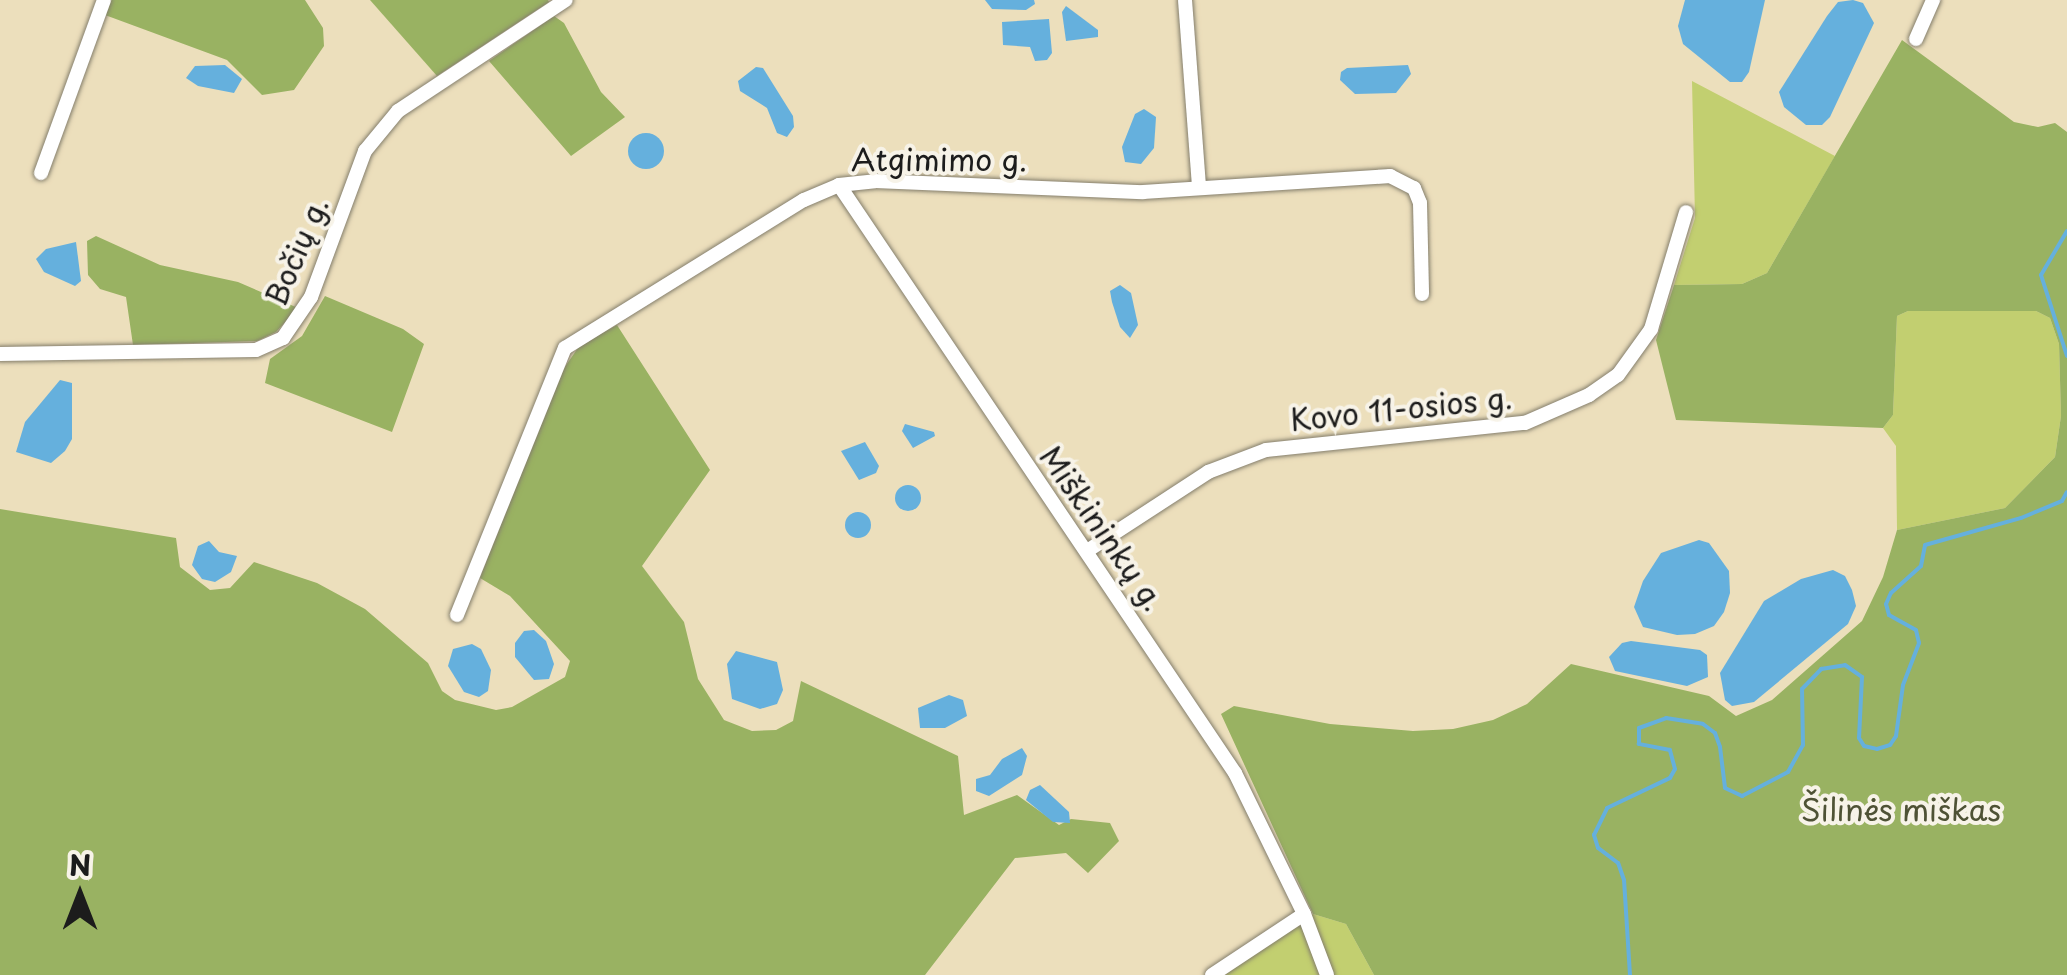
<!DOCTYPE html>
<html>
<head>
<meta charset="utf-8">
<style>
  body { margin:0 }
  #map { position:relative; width:2067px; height:975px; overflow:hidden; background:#ecdfbc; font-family:"Playpen Sans",sans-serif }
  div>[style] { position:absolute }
  .green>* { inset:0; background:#c2cf70 }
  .forest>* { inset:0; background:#99b262 }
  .water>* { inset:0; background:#65b0dd }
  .round { border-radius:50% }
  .stream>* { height:4px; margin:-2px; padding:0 2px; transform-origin:2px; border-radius:2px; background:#65b0dd }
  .roads { filter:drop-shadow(0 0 2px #847e6c) drop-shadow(0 0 2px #847e6c) }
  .minor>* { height:14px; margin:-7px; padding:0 7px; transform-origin:7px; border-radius:7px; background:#fff }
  span { translate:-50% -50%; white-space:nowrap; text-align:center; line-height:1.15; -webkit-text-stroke:8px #f7f3e8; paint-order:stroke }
  .street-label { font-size:30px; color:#1c1c1c }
  .park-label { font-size:30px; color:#4e5235 }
  .north { position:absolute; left:30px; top:845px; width:100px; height:100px; -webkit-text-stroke:8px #f7f3e8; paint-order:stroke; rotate:0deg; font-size:28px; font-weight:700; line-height:40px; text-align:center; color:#1c1c1c }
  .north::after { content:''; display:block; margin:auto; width:35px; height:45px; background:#1c1c1c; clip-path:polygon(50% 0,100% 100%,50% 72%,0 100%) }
</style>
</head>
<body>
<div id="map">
  <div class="green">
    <div style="clip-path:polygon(1692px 81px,1835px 156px,1767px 273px,1742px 284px,1674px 285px,1695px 218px)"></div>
    <div style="clip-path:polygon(1908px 311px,2036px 311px,2050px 318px,2059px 344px,2061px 416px,2055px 457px,2005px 508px,1897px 530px,1896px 446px,1883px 428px,1893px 415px,1897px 316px)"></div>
    <div style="clip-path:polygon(1313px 914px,1346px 924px,1374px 975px,1219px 975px)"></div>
  </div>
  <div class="forest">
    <div style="clip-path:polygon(111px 0,305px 0,323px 28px,324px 46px,294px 90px,262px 95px,227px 60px,105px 15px)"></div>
    <div style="clip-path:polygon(370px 0,548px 0,549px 2px,437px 76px)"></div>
    <div style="clip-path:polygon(554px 16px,564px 23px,601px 92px,625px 117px,571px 156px,489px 61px)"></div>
    <div style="clip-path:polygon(1902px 40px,2014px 122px,2038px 127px,2055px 123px,2067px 132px,2067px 975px,1374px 975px,1346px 924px,1313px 914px,1221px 714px,1234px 706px,1330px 724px,1413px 731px,1453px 729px,1493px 720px,1527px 704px,1571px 664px,1709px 696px,1736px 716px,1772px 700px,1862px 621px,1883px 577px,1897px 530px,2005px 508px,2055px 457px,2061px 416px,2059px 344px,2050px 318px,2036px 311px,1908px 311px,1897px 316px,1893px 415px,1883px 428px,1676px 420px,1656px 340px,1674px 285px,1742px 284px,1767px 273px)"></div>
    <div style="clip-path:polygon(96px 236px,160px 265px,238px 282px,298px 308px,276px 332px,257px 341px,133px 345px,126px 297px,100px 289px,88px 275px,87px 241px)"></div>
    <div style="clip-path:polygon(325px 296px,403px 329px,424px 344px,392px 432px,265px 383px,270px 359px,302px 336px)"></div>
    <div style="clip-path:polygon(617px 325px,710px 470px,642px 566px,684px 622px,698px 679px,724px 720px,752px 731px,776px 730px,793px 721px,801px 681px,958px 756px,964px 815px,1017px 795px,1059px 825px,1071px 819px,1110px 823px,1119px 841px,1088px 873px,1066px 853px,1015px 858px,925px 975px,0 975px,0 509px,176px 538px,180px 567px,210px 590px,230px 588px,254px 562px,317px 583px,365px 609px,428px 663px,442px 691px,455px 700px,496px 710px,512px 707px,565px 677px,570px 661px,510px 596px,480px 578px,551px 387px,580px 345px)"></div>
  </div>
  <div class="water">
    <div style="clip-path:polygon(985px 0,1034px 0,1035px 4px,1026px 10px,992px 9px)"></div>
    <div style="clip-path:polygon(1685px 0,1765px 0,1749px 72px,1742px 82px,1730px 82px,1683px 44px,1678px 26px)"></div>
    <div style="clip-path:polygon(1853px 0,1863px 3px,1874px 23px,1830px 117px,1822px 125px,1806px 125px,1784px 107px,1779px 92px,1827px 16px,1838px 2px)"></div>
    <div style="clip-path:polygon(1066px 6px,1098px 30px,1098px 37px,1066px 41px,1062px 12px)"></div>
    <div style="clip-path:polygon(1049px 19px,1052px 53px,1047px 60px,1035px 61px,1030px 47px,1003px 45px,1002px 22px)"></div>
    <div style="clip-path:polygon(225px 65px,242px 79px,234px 93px,198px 86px,186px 78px,195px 66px)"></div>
    <div style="clip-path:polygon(1408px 65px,1411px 74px,1396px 93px,1355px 94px,1340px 80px,1341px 72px,1347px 68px)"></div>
    <div style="clip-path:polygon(756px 67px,763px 68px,793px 116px,794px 127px,787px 137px,777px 133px,767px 108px,740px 91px,738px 81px)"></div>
    <div style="clip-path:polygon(1144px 109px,1156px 117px,1154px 148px,1141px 164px,1125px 162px,1122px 147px,1135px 114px)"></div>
    <div class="round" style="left:628px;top:133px;width:36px;height:36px"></div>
    <div style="clip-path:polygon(76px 242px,81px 281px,75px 286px,44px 272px,36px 259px,46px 249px)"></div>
    <div style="clip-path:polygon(1120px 285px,1131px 293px,1138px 325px,1130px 338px,1120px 327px,1112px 302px,1110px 291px)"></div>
    <div style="clip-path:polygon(60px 380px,72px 383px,72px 439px,65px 451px,51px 463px,16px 452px,25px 422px)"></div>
    <div style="clip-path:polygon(905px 424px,934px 432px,935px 436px,913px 448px,902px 431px)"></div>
    <div style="clip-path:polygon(865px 442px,879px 466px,876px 473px,859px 480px,841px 451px)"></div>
    <div class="round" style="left:895px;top:485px;width:26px;height:26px"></div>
    <div class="round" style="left:845px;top:512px;width:26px;height:26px"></div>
    <div style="clip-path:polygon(1699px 540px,1709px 543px,1729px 571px,1730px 593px,1724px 612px,1714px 626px,1695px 634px,1677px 635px,1643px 627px,1634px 607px,1643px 581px,1661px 553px)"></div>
    <div style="clip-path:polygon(209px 541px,219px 552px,237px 556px,231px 572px,215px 582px,202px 579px,192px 565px,198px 546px)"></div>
    <div style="clip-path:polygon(1833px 570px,1845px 576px,1852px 590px,1856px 606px,1848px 624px,1754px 702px,1732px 706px,1725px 700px,1720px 673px,1764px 601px,1801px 579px)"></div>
    <div style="clip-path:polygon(524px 631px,534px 630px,546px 641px,554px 664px,549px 679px,534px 680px,515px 657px,515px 643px)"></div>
    <div style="clip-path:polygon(1631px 641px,1700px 650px,1707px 655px,1708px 677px,1687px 686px,1615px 671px,1609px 657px,1622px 643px)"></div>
    <div style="clip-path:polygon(472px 644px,481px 649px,491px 670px,488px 691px,479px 697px,464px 692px,448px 666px,453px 649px)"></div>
    <div style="clip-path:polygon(736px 651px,777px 662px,783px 690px,777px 704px,760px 709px,732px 699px,727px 664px)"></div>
    <div style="clip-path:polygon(949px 695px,963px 700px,967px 716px,945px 728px,920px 728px,918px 708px)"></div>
    <div style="clip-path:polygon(1022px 748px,1027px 756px,1022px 775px,989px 796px,976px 791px,976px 779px,990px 775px,1002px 759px)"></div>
    <div style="clip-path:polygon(1040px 785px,1069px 812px,1070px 823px,1053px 822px,1026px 800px,1030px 790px)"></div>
  </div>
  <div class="stream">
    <div style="left:2067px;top:231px;width:51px;rotate:120.6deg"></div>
    <div style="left:2041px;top:275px;width:85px;rotate:72.2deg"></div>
    <div style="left:1630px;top:975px;width:95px;rotate:-93.6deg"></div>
    <div style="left:1624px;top:880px;width:18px;rotate:-109deg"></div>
    <div style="left:1618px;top:863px;width:25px;rotate:-143deg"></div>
    <div style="left:1598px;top:848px;width:14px;rotate:-107deg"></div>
    <div style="left:1594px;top:835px;width:30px;rotate:-64deg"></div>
    <div style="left:1607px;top:808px;width:70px;rotate:-25.5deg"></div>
    <div style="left:1670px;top:778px;width:10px;rotate:-61deg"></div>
    <div style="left:1675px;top:769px;width:20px;rotate:-105deg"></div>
    <div style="left:1670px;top:750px;width:32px;rotate:-169deg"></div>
    <div style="left:1639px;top:744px;width:16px;rotate:-90deg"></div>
    <div style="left:1639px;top:728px;width:29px;rotate:-20deg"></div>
    <div style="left:1666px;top:718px;width:37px;rotate:9deg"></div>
    <div style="left:1703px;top:724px;width:15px;rotate:37deg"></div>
    <div style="left:1715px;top:733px;width:15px;rotate:70deg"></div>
    <div style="left:1720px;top:747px;width:41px;rotate:83deg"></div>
    <div style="left:1725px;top:788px;width:19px;rotate:25deg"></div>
    <div style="left:1742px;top:796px;width:52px;rotate:-27.6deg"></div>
    <div style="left:1788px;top:772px;width:31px;rotate:-61deg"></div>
    <div style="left:1803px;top:745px;width:56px;rotate:-91deg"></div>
    <div style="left:1802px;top:689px;width:28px;rotate:-46deg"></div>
    <div style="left:1821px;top:669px;width:24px;rotate:-9deg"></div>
    <div style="left:1845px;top:665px;width:21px;rotate:35deg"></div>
    <div style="left:1862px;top:677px;width:61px;rotate:92.8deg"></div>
    <div style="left:1859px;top:738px;width:9px;rotate:58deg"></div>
    <div style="left:1864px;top:746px;width:13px;rotate:13deg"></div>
    <div style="left:1877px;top:749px;width:14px;rotate:-17deg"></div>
    <div style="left:1890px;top:745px;width:11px;rotate:-56deg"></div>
    <div style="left:1896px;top:736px;width:51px;rotate:-82.2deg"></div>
    <div style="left:1903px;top:685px;width:45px;rotate:-69.1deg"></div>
    <div style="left:1919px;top:643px;width:13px;rotate:-103deg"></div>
    <div style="left:1916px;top:630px;width:31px;rotate:-151deg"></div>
    <div style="left:1889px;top:615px;width:11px;rotate:-105deg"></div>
    <div style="left:1886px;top:604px;width:12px;rotate:-66deg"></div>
    <div style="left:1891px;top:593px;width:40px;rotate:-42deg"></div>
    <div style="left:1921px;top:566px;width:21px;rotate:-79deg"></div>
    <div style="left:1925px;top:545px;width:100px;rotate:-15.7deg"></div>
    <div style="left:2021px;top:518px;width:44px;rotate:-22.5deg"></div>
    <div style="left:2062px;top:501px;width:10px;rotate:-61deg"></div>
  </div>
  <div class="roads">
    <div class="minor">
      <div style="left:1185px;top:0;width:187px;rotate:85.7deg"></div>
      <div style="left:1916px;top:39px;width:43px;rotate:-66.4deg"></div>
      <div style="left:41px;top:173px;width:184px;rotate:-70deg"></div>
      <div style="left:839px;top:185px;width:709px;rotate:56.04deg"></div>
      <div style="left:1235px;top:773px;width:157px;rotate:63.9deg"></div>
      <div style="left:1304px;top:914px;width:65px;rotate:69.3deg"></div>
      <div style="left:0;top:354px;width:256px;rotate:-0.9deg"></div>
      <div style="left:256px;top:350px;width:30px;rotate:-24deg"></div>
      <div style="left:283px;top:338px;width:50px;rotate:-55.7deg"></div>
      <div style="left:311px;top:297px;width:156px;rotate:-69.7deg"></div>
      <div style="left:365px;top:151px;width:52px;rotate:-50.5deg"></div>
      <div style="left:398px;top:111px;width:201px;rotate:-33.5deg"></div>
      <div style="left:1087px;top:551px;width:145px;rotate:-33.1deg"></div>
      <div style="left:1208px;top:472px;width:62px;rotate:-20.8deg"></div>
      <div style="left:1266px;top:450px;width:260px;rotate:-6deg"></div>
      <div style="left:1525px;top:423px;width:70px;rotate:-23.6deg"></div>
      <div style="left:1589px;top:395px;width:35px;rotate:-35deg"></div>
      <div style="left:1618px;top:375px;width:57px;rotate:-54.3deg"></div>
      <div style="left:1651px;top:329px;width:122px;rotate:-73.3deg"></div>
      <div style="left:457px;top:615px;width:288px;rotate:-68deg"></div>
      <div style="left:565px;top:348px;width:281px;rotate:-31.8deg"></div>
      <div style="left:804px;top:200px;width:38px;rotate:-23deg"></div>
      <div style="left:839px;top:185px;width:36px;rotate:-6deg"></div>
      <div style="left:875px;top:181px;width:268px;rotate:2.4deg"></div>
      <div style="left:1143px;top:192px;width:248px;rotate:-3.7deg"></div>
      <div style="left:1390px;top:176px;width:27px;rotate:27deg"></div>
      <div style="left:1414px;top:188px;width:16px;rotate:68deg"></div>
      <div style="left:1420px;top:203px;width:91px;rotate:88.7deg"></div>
      <div style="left:1212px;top:975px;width:110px;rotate:-33.5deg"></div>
    </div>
  </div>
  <div class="street-label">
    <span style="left:939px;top:159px">Atgimimo g.</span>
    <span style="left:296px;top:251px;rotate:-67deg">Bočių g.</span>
    <span style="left:1401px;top:408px;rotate:-6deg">Kovo 11-osios g.</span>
    <span style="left:1103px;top:528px;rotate:55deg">Miškininkų g.</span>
  </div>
  <div class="park-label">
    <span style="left:1901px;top:809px">Šilinės miškas</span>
  </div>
  <div class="north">N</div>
</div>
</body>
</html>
